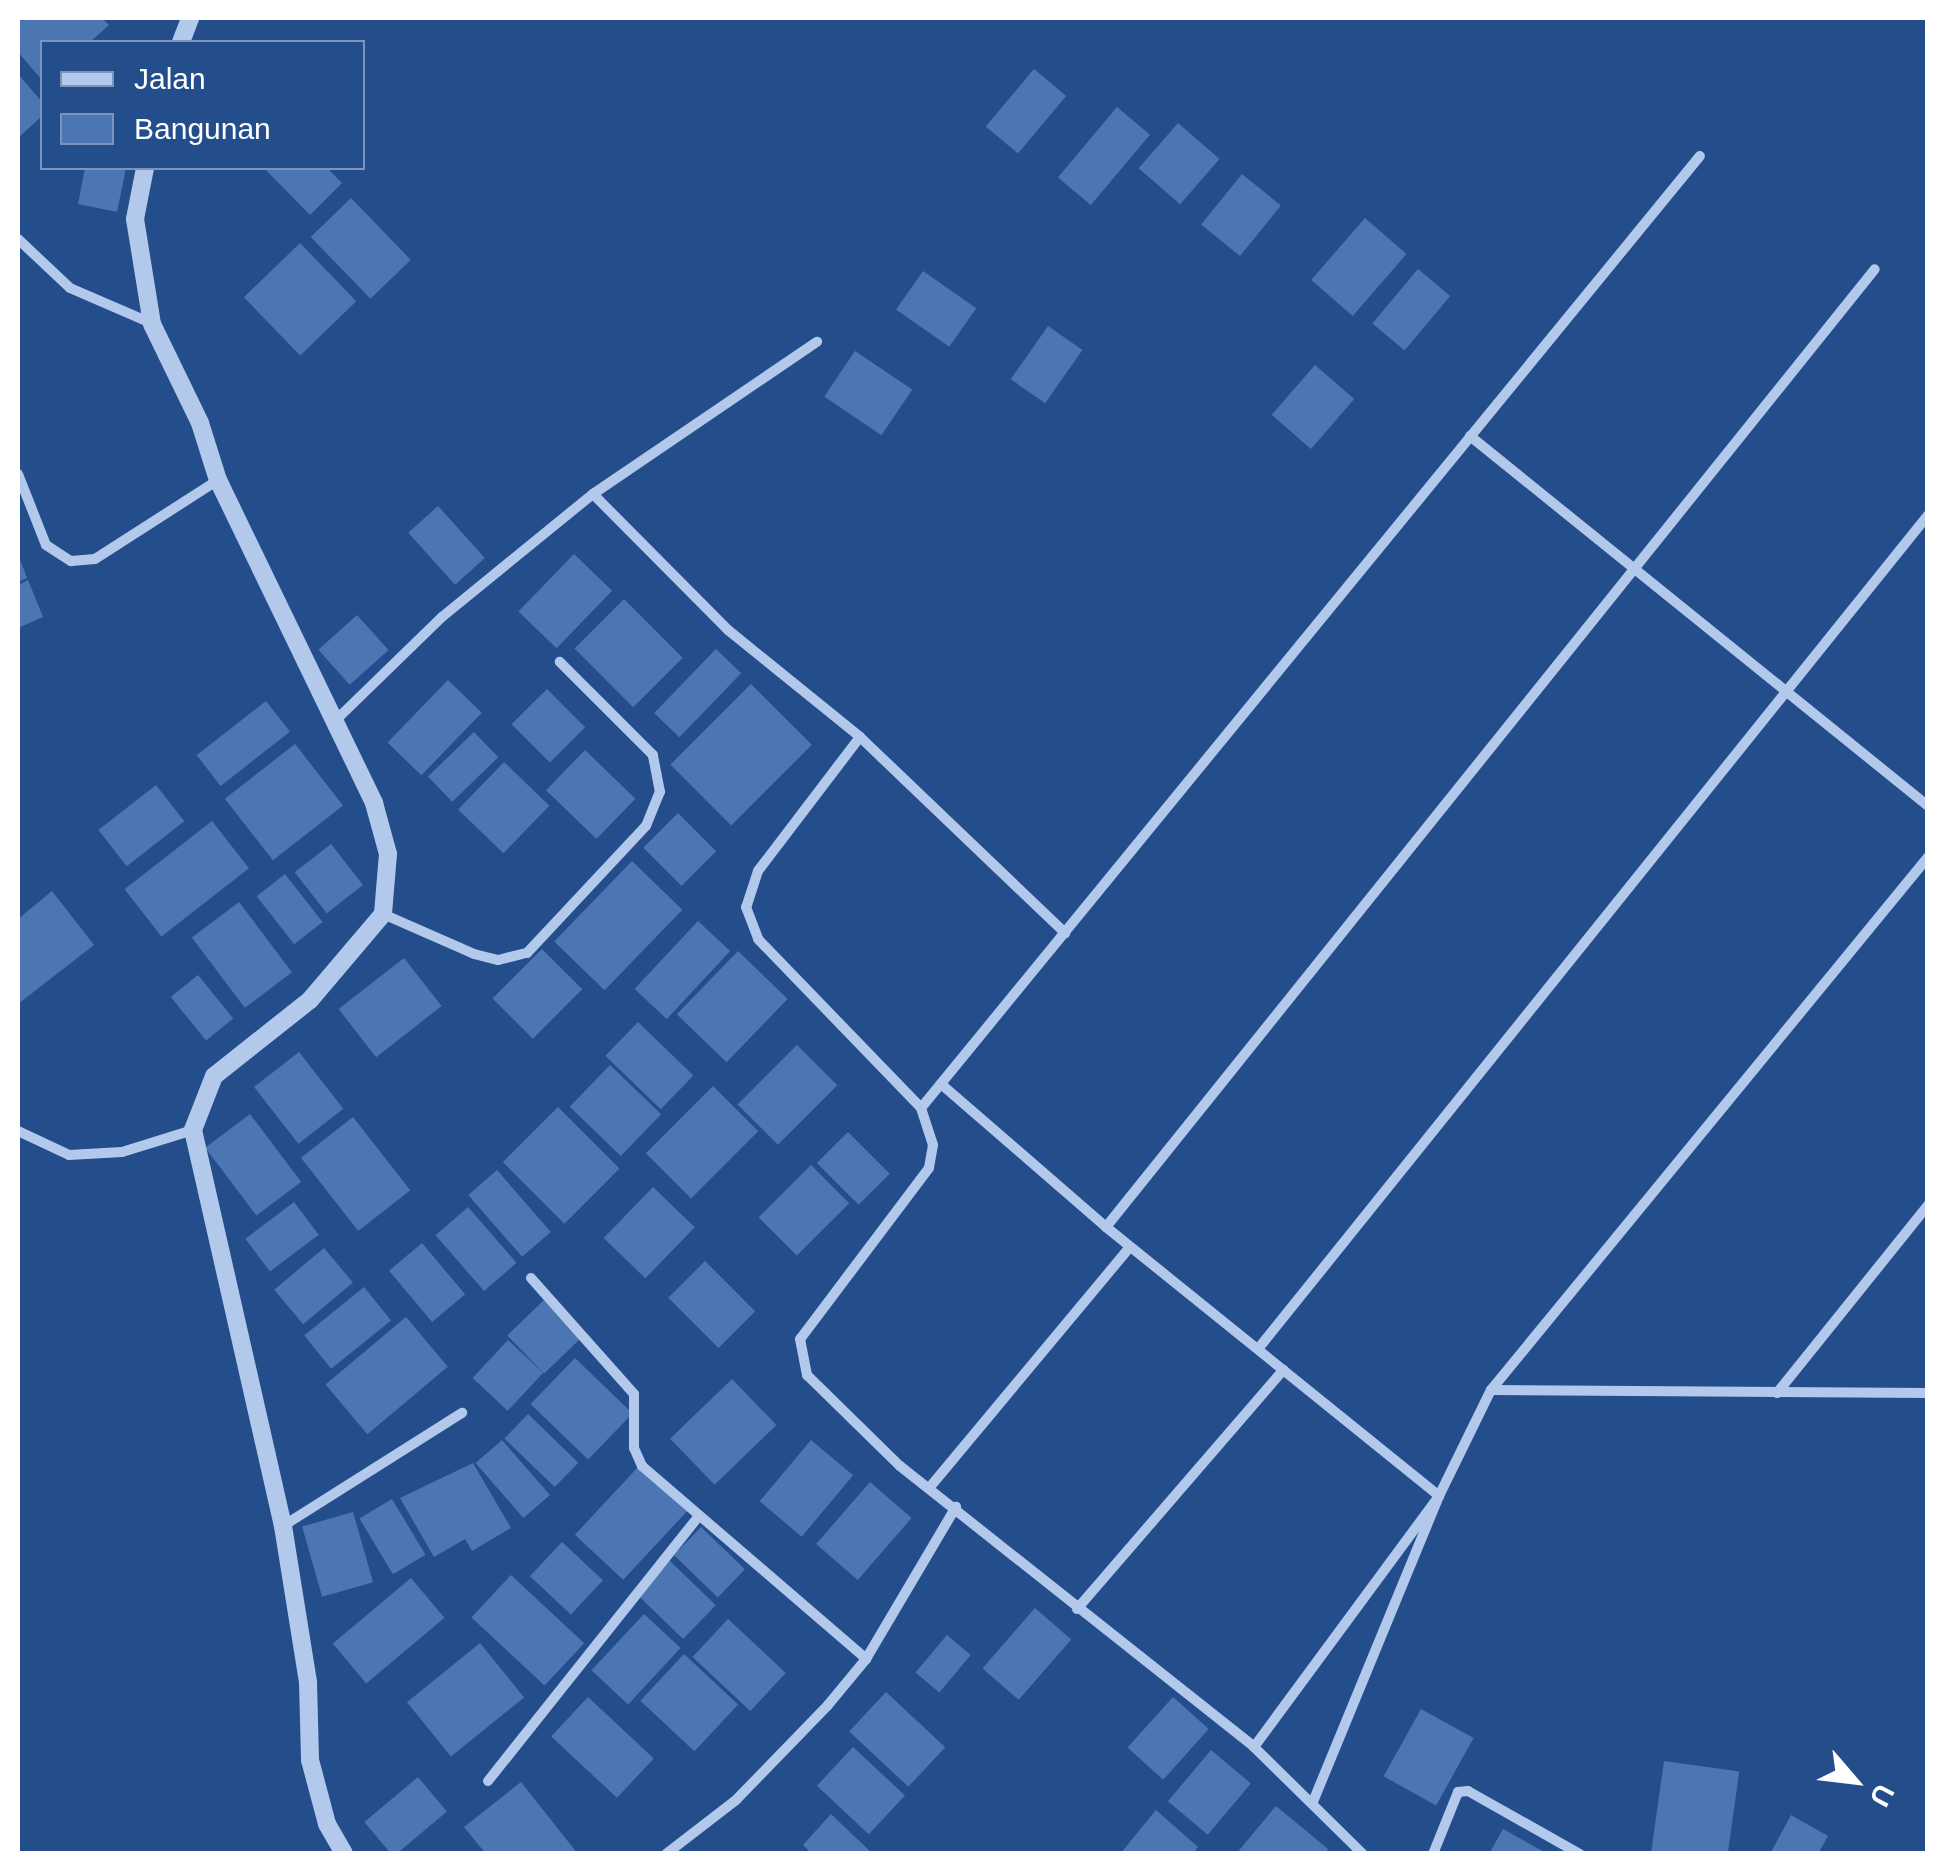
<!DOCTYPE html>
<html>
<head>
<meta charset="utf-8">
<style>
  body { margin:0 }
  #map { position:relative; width:1945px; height:1871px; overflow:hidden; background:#244d8c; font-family:Arial,sans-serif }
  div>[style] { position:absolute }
  .building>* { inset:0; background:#4c76b3; transform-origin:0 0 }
  .minor>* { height:10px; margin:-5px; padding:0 5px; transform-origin:5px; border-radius:5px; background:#b3c9eb }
  .tertiary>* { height:18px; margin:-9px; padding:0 9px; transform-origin:9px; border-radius:9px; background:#b3c9eb }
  span { translate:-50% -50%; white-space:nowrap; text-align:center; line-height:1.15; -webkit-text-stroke:8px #244d8c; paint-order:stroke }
  .frame { position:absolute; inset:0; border:20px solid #fff; pointer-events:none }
  .legend { position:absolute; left:40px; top:40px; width:325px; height:130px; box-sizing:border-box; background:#244d8c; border:2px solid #7c94ba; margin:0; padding:12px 18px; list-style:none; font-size:30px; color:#fff }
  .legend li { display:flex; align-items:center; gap:20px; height:50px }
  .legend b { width:50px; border:2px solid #7c94ba }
  .north { position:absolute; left:1805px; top:1731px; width:100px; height:100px; -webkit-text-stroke:8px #244d8c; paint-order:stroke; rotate:118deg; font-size:28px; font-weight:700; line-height:40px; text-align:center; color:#fff }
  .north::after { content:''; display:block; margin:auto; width:35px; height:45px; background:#fff; clip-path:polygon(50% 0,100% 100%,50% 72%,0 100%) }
</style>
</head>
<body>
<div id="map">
  <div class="building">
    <div style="clip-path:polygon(18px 18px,102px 18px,109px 25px,90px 42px,42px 42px,42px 80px,18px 52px)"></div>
    <div style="left:1034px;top:69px;width:42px;height:75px;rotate:40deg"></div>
    <div style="clip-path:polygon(18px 74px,42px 102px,42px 116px,18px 138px)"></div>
    <div style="left:1117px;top:107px;width:43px;height:92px;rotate:40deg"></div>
    <div style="left:1178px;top:123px;width:55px;height:60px;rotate:41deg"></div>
    <div style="clip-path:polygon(85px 168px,126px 168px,117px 212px,78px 204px)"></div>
    <div style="clip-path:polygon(264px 168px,327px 168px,342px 183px,310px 215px)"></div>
    <div style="left:1242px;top:174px;width:50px;height:65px;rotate:39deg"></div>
    <div style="left:351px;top:198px;width:86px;height:56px;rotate:46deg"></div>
    <div style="left:1365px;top:218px;width:55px;height:82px;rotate:41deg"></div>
    <div style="left:300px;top:243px;width:81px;height:78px;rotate:46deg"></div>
    <div style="left:1418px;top:269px;width:42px;height:71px;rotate:40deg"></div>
    <div style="left:923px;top:271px;width:65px;height:47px;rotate:35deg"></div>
    <div style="left:1048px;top:326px;width:42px;height:65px;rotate:35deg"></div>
    <div style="left:855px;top:351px;width:69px;height:55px;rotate:34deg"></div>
    <div style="left:1315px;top:365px;width:52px;height:66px;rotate:41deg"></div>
    <div style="left:438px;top:506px;width:70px;height:40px;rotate:48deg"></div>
    <div style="clip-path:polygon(18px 554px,27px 578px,18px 582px)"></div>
    <div style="left:574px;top:554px;width:53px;height:80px;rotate:44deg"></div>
    <div style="clip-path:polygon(28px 580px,43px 617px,18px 628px,18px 585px)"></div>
    <div style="left:624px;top:599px;width:83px;height:70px;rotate:45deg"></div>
    <div style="left:357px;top:615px;width:47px;height:52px;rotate:48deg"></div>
    <div style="left:716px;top:649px;width:35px;height:89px;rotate:44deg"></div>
    <div style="left:448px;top:680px;width:47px;height:87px;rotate:44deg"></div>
    <div style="left:751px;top:684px;width:86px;height:114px;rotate:45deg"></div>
    <div style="left:547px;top:689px;width:54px;height:50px;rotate:45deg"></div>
    <div style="left:266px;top:701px;width:39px;height:88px;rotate:52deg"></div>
    <div style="left:474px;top:732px;width:35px;height:64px;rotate:46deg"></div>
    <div style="left:295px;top:744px;width:78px;height:89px;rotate:52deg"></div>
    <div style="left:585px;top:750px;width:70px;height:56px;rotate:44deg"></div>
    <div style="left:504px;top:762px;width:63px;height:66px;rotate:44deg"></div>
    <div style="left:156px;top:785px;width:46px;height:73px;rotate:52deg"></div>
    <div style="left:678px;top:813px;width:54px;height:49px;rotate:45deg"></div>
    <div style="left:212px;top:821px;width:60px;height:111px;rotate:52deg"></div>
    <div style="left:331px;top:844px;width:52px;height:46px;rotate:52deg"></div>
    <div style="left:632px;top:861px;width:70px;height:112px;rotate:44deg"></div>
    <div style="left:285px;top:874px;width:61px;height:36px;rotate:52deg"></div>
    <div style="clip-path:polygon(52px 891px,94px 945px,18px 1004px,18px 919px)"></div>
    <div style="left:239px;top:902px;width:88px;height:59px;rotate:53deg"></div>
    <div style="left:698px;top:921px;width:44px;height:93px;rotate:43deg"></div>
    <div style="left:542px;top:949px;width:57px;height:70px;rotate:45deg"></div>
    <div style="left:738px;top:951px;width:69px;height:88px;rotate:44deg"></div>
    <div style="left:404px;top:958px;width:61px;height:83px;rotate:52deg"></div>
    <div style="left:198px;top:975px;width:56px;height:35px;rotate:51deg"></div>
    <div style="left:638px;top:1022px;width:77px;height:47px;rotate:44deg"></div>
    <div style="left:797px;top:1045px;width:57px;height:84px;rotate:45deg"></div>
    <div style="left:299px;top:1052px;width:72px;height:57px;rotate:52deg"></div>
    <div style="left:610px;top:1065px;width:71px;height:58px;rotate:44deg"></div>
    <div style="left:713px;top:1086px;width:64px;height:95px;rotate:45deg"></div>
    <div style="left:558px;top:1107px;width:87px;height:78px;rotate:45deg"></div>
    <div style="left:250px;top:1114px;width:85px;height:56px;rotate:53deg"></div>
    <div style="left:353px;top:1117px;width:93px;height:66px;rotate:52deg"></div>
    <div style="left:848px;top:1132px;width:59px;height:44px;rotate:45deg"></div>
    <div style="left:811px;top:1165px;width:54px;height:74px;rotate:45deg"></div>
    <div style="left:497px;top:1170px;width:82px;height:38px;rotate:49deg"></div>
    <div style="left:653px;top:1187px;width:58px;height:71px;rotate:44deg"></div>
    <div style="left:294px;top:1202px;width:41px;height:61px;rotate:53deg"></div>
    <div style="left:468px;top:1207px;width:74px;height:43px;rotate:49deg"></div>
    <div style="left:422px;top:1243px;width:67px;height:43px;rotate:50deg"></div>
    <div style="left:324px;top:1248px;width:45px;height:65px;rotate:50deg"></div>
    <div style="left:705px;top:1261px;width:71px;height:52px;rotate:45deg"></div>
    <div style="left:364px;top:1287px;width:43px;height:77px;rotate:51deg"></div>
    <div style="left:544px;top:1300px;width:53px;height:51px;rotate:46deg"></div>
    <div style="left:406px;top:1317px;width:65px;height:105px;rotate:50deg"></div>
    <div style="left:508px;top:1340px;width:48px;height:52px;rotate:43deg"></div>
    <div style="left:575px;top:1358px;width:80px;height:64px;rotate:44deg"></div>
    <div style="left:732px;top:1379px;width:64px;height:86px;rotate:46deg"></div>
    <div style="left:528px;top:1414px;width:70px;height:34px;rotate:44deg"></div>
    <div style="left:502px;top:1440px;width:73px;height:35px;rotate:49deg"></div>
    <div style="left:811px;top:1440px;width:55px;height:80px;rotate:40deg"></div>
    <div style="clip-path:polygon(473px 1463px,511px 1528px,472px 1551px,465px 1539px,434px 1557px,400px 1498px)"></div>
    <div style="left:639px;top:1466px;width:66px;height:94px;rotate:43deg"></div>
    <div style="left:870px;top:1482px;width:55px;height:82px;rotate:41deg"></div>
    <div style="left:392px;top:1499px;width:65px;height:38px;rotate:59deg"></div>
    <div style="left:353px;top:1512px;width:73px;height:53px;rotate:74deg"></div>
    <div style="left:701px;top:1527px;width:61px;height:39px;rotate:44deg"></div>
    <div style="left:562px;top:1542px;width:56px;height:47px;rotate:43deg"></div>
    <div style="left:669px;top:1560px;width:65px;height:47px;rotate:44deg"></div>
    <div style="left:511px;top:1575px;width:100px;height:58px;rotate:43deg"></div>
    <div style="left:411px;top:1578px;width:52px;height:102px;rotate:50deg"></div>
    <div style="left:1035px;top:1608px;width:48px;height:80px;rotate:41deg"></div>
    <div style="left:644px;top:1614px;width:50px;height:77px;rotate:43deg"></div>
    <div style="left:728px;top:1619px;width:79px;height:52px;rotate:43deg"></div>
    <div style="left:947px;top:1635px;width:31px;height:49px;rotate:40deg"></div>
    <div style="left:480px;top:1643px;width:70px;height:94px;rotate:51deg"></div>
    <div style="left:684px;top:1654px;width:74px;height:64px;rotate:43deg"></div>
    <div style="left:886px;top:1692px;width:81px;height:54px;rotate:43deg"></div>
    <div style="left:588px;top:1697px;width:90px;height:54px;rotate:43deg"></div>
    <div style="left:1173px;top:1697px;width:48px;height:68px;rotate:42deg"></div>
    <div style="left:1421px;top:1709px;width:60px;height:77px;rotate:29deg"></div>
    <div style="left:853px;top:1747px;width:71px;height:53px;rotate:43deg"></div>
    <div style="left:1211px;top:1750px;width:52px;height:67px;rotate:40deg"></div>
    <div style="left:1664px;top:1761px;width:76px;height:94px;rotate:8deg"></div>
    <div style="left:418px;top:1777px;width:45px;height:70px;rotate:50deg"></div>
    <div style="clip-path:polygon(521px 1782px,578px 1854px,486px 1854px,464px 1827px)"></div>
    <div style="clip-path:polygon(1276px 1806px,1328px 1849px,1324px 1854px,1236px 1854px)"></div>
    <div style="clip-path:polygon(1156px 1810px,1198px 1847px,1193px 1854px,1120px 1854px)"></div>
    <div style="clip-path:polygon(831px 1814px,873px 1854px,812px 1854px,803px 1845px)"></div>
    <div style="clip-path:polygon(1791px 1815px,1828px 1836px,1818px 1854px,1770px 1854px)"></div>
    <div style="clip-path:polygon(1503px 1829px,1548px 1854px,1489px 1854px)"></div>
  </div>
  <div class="minor">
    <div style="left:18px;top:239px;width:71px;rotate:43.3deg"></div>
    <div style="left:70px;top:288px;width:88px;rotate:23.4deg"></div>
    <div style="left:1470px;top:436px;width:589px;rotate:38.93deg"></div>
    <div style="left:18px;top:474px;width:76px;rotate:68.5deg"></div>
    <div style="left:46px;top:545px;width:30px;rotate:33deg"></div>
    <div style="left:71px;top:561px;width:24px;rotate:-5deg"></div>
    <div style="left:95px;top:559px;width:146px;rotate:-32.7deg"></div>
    <div style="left:593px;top:494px;width:271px;rotate:-34.2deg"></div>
    <div style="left:337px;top:719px;width:146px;rotate:-44.2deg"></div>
    <div style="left:442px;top:617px;width:195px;rotate:-39.2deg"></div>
    <div style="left:593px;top:494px;width:192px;rotate:45.2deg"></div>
    <div style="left:728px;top:630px;width:170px;rotate:39deg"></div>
    <div style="left:860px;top:737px;width:168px;rotate:127.3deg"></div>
    <div style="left:758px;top:871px;width:38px;rotate:108deg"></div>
    <div style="left:746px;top:907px;width:34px;rotate:69deg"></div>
    <div style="left:758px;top:939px;width:235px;rotate:46deg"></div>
    <div style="left:921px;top:1108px;width:39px;rotate:72deg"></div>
    <div style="left:933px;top:1145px;width:23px;rotate:100deg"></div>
    <div style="left:929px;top:1168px;width:214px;rotate:127deg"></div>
    <div style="left:800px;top:1339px;width:37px;rotate:79deg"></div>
    <div style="left:807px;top:1375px;width:130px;rotate:44.4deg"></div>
    <div style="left:900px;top:1466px;width:452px;rotate:38.4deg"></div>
    <div style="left:1254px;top:1747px;width:153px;rotate:44.5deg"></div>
    <div style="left:860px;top:737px;width:284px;rotate:43.7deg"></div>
    <div style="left:383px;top:914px;width:99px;rotate:23.7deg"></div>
    <div style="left:474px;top:954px;width:25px;rotate:14deg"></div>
    <div style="left:498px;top:960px;width:30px;rotate:-14deg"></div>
    <div style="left:527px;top:953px;width:174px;rotate:-46.9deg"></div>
    <div style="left:646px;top:826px;width:37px;rotate:-68deg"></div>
    <div style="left:660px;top:792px;width:38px;rotate:-101deg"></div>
    <div style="left:653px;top:755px;width:132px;rotate:-135deg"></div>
    <div style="left:941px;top:1084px;width:218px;rotate:40.9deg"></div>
    <div style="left:1106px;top:1227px;width:428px;rotate:38.9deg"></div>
    <div style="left:1439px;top:1496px;width:118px;rotate:-63.9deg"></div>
    <div style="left:1491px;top:1390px;width:689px;rotate:-50.65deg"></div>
    <div style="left:921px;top:1108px;width:1230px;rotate:-50.71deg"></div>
    <div style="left:18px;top:1131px;width:56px;rotate:25.2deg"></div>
    <div style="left:69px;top:1155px;width:53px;rotate:-3.2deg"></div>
    <div style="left:122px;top:1152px;width:74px;rotate:-17.2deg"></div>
    <div style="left:1106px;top:1227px;width:1228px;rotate:-51.25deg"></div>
    <div style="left:531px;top:1278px;width:155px;rotate:48.4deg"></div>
    <div style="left:634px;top:1394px;width:54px;rotate:90deg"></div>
    <div style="left:634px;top:1448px;width:20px;rotate:66deg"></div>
    <div style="left:642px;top:1466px;width:296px;rotate:40.7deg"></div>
    <div style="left:1258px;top:1349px;width:1070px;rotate:-51.22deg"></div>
    <div style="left:1491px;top:1390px;width:437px;rotate:0.4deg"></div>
    <div style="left:1777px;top:1393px;width:241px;rotate:-51.2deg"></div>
    <div style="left:930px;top:1487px;width:312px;rotate:-50.2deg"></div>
    <div style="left:283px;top:1526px;width:212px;rotate:-32.3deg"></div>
    <div style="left:1077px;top:1609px;width:316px;rotate:-49.2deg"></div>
    <div style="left:1254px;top:1747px;width:312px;rotate:-53.6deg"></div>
    <div style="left:1439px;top:1496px;width:330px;rotate:112.4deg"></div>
    <div style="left:488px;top:1781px;width:337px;rotate:-51.5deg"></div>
    <div style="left:666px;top:1854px;width:88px;rotate:-37.6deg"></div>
    <div style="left:736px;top:1800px;width:132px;rotate:-45.9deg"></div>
    <div style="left:828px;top:1705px;width:60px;rotate:-50.4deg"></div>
    <div style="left:866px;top:1659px;width:177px;rotate:-59.4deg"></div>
    <div style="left:1433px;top:1854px;width:67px;rotate:-68deg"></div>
    <div style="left:1458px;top:1792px;width:10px;rotate:-6deg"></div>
    <div style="left:1468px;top:1791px;width:129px;rotate:29.4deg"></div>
  </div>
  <div class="tertiary">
    <div style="left:181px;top:42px;width:26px;rotate:-69deg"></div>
    <div style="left:145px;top:168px;width:52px;rotate:101.1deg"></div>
    <div style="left:135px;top:219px;width:106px;rotate:80.8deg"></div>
    <div style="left:152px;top:324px;width:110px;rotate:64.1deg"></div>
    <div style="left:200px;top:423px;width:60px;rotate:72.5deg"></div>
    <div style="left:218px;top:480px;width:359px;rotate:64.2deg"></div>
    <div style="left:374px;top:803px;width:53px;rotate:74.6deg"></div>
    <div style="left:388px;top:854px;width:60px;rotate:94.8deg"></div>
    <div style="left:383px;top:914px;width:113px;rotate:130.3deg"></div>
    <div style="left:310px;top:1000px;width:122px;rotate:141.6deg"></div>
    <div style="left:214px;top:1076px;width:58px;rotate:111.3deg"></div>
    <div style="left:193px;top:1130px;width:406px;rotate:77.2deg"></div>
    <div style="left:283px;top:1526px;width:158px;rotate:80.9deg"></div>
    <div style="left:308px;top:1682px;width:78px;rotate:88.5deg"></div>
    <div style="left:310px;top:1760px;width:66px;rotate:75.1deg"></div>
    <div style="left:327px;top:1824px;width:34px;rotate:60deg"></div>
  </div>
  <div class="frame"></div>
  <ul class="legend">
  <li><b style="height:12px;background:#b3c9eb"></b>Jalan</li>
  <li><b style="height:28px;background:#4c76b3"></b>Bangunan</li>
  </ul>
  <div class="north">U</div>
</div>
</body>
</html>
